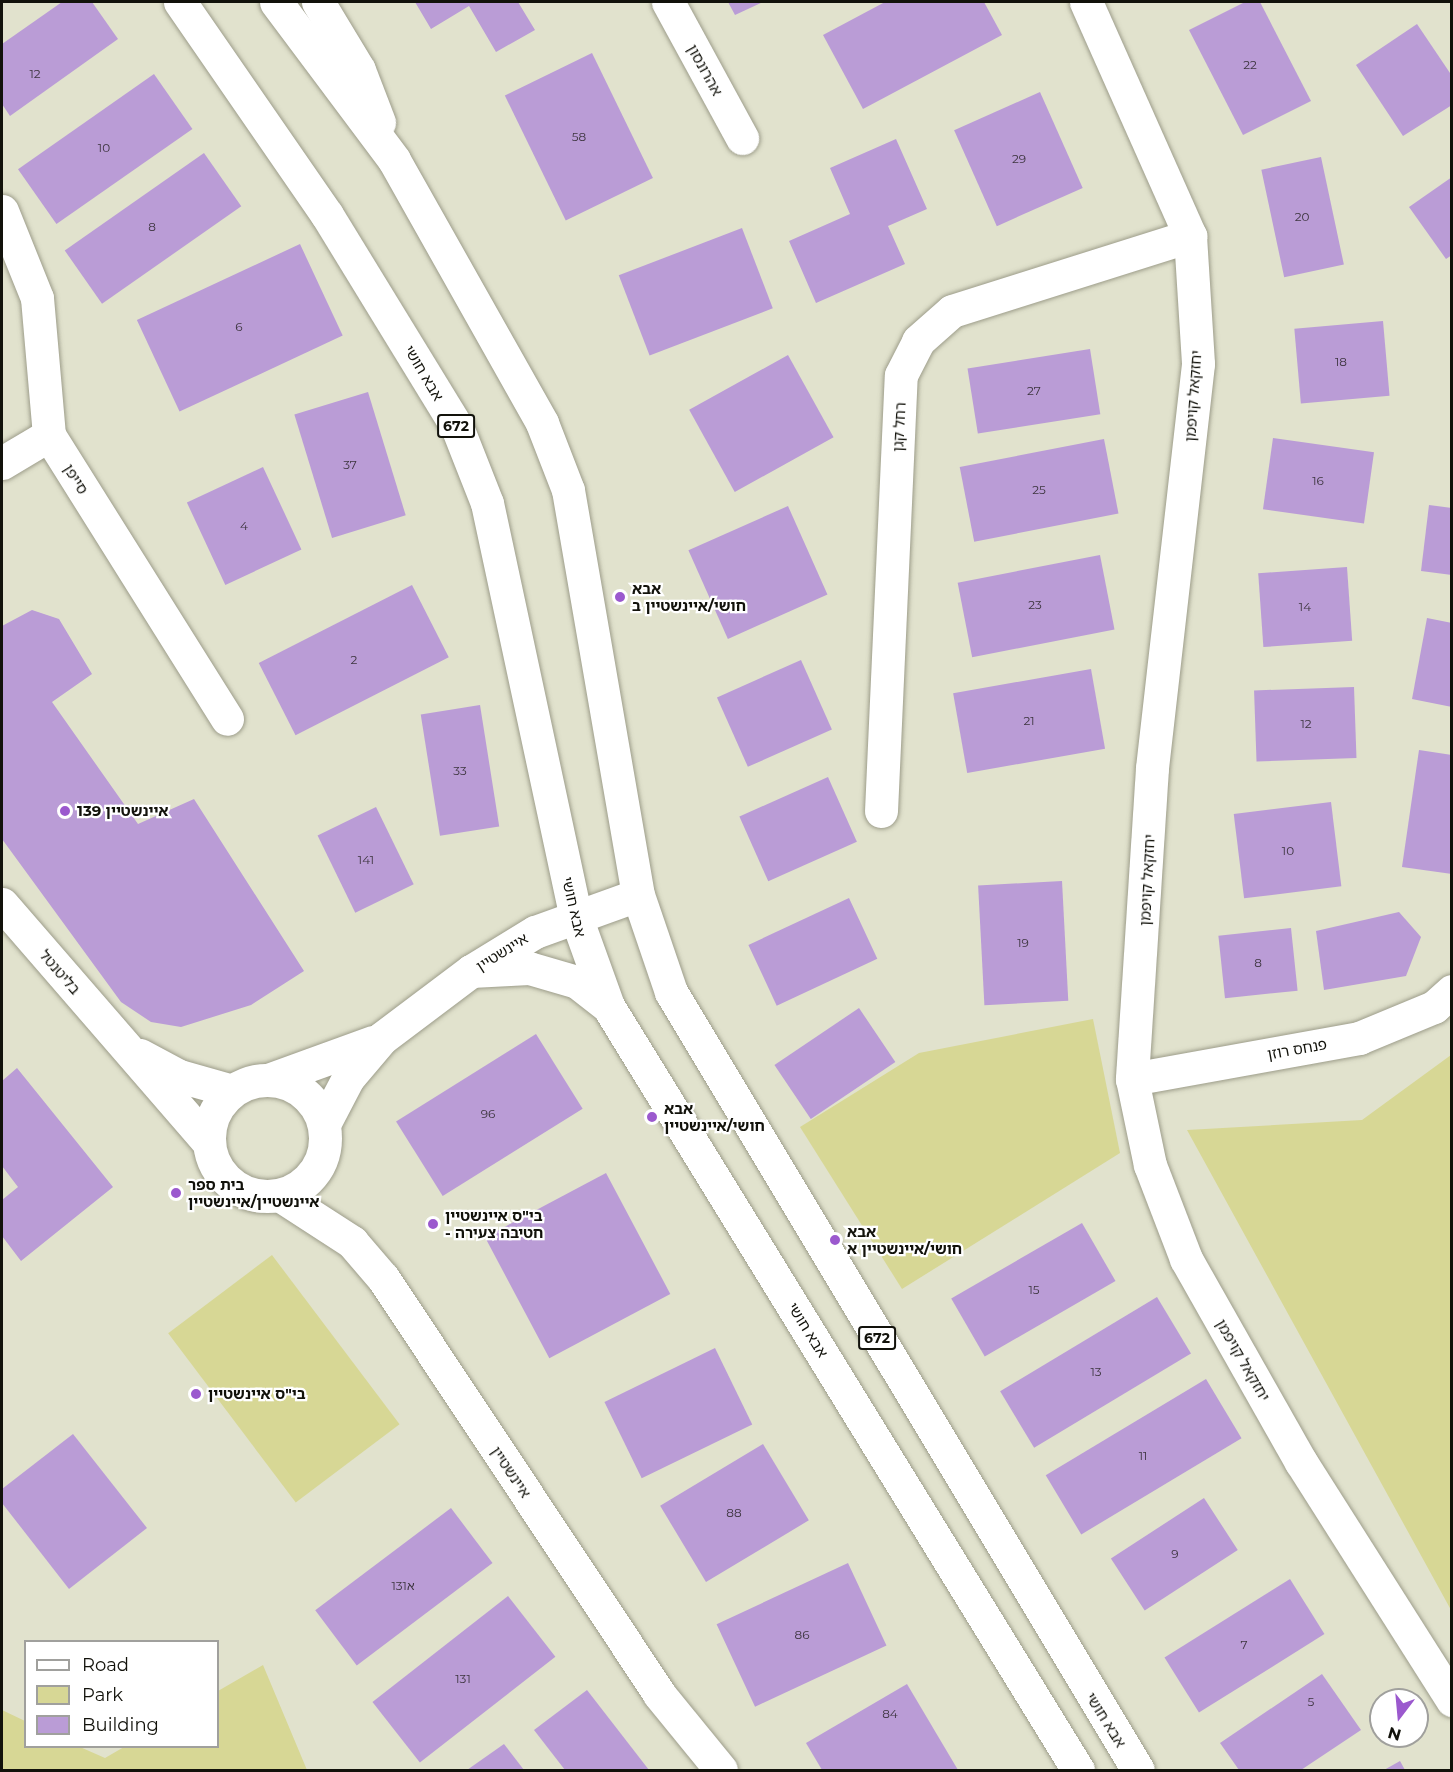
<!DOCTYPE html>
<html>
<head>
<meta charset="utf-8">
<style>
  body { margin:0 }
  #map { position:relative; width:1453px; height:1772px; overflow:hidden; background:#e1e2cd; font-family:Montserrat,"Noto Sans Hebrew",sans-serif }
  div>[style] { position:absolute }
  .green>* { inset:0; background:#d7d795; transform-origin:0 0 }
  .building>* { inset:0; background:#ba9cd6; transform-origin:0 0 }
  .roads { filter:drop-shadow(0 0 2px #9d9d8a) drop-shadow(0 0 2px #9d9d8a) }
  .minor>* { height:33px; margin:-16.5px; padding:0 16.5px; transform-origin:16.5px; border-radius:16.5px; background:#fff }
  .minor>.ring { margin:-16.5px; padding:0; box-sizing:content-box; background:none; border:33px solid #fff; border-radius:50% }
  .major>* { height:33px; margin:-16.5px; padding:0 16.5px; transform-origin:16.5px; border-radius:16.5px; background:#fff }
  .dots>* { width:16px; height:16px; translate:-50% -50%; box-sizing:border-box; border:3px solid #fff; border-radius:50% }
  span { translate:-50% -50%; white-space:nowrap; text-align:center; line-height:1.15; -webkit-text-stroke:4.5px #fff; paint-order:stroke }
  .number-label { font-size:12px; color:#3c343e }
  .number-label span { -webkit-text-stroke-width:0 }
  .shield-label span { padding:2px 4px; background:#fff; border:2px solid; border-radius:4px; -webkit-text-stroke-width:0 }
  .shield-label { font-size:14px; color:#12120b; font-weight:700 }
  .street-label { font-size:15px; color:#12120b }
  .poi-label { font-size:15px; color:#12120b; font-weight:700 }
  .left { translate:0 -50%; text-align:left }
  .frame { position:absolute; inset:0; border:3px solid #12120b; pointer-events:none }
  .legend { position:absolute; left:24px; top:1640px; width:195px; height:108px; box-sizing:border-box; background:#fff; border:2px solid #a0a09d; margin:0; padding:8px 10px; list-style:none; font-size:18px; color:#12120b }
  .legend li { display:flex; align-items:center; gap:12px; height:30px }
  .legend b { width:30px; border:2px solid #a0a09d }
  .north { position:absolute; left:1369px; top:1688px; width:60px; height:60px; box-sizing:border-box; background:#fff; border:2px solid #a0a09d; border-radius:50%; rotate:196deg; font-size:16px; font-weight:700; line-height:24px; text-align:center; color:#12120b }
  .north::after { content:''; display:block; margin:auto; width:21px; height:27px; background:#9b59ce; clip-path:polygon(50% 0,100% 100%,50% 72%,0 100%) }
</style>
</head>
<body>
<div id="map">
  <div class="green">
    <div style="clip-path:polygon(1093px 1019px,1120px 1153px,902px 1289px,800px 1127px,919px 1053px)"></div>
    <div style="clip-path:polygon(1451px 1055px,1451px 1610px,1187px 1130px,1362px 1120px)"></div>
    <div style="left:272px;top:1255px;width:212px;height:130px;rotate:53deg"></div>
    <div style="clip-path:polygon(263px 1665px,307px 1770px,2px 1770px,2px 1710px,25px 1721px,26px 1746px,80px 1747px,105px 1758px,124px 1747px,218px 1746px,218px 1691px)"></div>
  </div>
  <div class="building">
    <div style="clip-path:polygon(62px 2px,92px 2px,118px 39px,10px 116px,2px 104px,2px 44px)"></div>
    <div style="clip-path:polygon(415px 2px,518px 2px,535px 30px,496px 52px,469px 6px,431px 29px)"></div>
    <div style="clip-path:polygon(728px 2px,763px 2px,735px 15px)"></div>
    <div style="clip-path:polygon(885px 2px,984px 2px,1002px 35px,863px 109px,823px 35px)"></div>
    <div style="clip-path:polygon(1245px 2px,1260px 2px,1311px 101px,1243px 135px,1189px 30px)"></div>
    <div style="clip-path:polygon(1417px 24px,1452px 76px,1452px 105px,1403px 136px,1356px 65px)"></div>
    <div style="left:592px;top:53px;width:139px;height:97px;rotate:64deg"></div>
    <div style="left:154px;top:74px;width:67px;height:166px;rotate:55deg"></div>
    <div style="left:1040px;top:92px;width:105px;height:94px;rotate:66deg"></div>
    <div style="clip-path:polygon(896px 139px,927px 209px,888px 226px,905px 264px,816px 303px,789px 241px,850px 214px,830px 168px)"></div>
    <div style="left:204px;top:153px;width:65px;height:170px;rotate:55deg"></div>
    <div style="left:1321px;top:157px;width:110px;height:61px;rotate:78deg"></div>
    <div style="clip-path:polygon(1452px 177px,1452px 255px,1446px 259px,1409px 207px)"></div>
    <div style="left:742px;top:228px;width:86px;height:132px;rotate:69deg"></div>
    <div style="left:300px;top:244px;width:101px;height:180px;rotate:65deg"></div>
    <div style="left:1383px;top:321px;width:75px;height:89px;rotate:85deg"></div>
    <div style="left:1090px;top:349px;width:66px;height:124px;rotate:81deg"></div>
    <div style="left:788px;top:355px;width:94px;height:113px;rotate:61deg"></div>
    <div style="left:368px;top:392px;width:129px;height:77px;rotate:73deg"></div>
    <div style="left:1273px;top:438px;width:102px;height:72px;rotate:8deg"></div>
    <div style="left:1104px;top:439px;width:76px;height:147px;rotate:79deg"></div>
    <div style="left:263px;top:467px;width:91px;height:84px;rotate:65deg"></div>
    <div style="clip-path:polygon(1429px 505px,1452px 508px,1452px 575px,1421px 571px)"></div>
    <div style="left:788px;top:506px;width:97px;height:109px;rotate:66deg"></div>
    <div style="left:1100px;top:555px;width:76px;height:145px;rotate:79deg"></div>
    <div style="left:1347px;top:567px;width:74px;height:89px;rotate:86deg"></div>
    <div style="left:412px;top:585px;width:81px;height:172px;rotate:63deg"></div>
    <div style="clip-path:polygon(32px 610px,59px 619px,92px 674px,52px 702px,138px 824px,194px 799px,304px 971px,251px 1005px,181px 1027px,151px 1022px,121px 1002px,2px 839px,2px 626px)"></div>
    <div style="clip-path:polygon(1427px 618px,1452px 623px,1452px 707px,1412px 699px)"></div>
    <div style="left:801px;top:660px;width:76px;height:92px;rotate:66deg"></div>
    <div style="left:1091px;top:669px;width:81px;height:140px;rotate:80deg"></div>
    <div style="left:1354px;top:687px;width:71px;height:100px;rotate:88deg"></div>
    <div style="left:480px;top:705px;width:123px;height:60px;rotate:81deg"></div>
    <div style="clip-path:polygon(1419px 750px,1452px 755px,1452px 874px,1402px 867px)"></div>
    <div style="left:828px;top:777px;width:71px;height:97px;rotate:66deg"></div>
    <div style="left:1331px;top:802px;width:85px;height:98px;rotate:83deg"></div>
    <div style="left:376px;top:807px;width:86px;height:65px;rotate:64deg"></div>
    <div style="left:1062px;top:881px;width:120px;height:84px;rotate:87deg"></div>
    <div style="left:849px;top:898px;width:67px;height:111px;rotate:65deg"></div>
    <div style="clip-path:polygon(1399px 912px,1421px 937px,1406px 976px,1324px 990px,1316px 931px)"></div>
    <div style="left:1291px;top:928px;width:63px;height:73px;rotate:84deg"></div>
    <div style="left:859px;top:1008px;width:65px;height:102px;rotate:56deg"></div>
    <div style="left:536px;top:1034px;width:88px;height:165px;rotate:58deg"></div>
    <div style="clip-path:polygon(17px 1068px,113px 1187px,21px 1261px,2px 1236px,2px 1200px,18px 1187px,2px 1166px,2px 1081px)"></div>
    <div style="left:606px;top:1173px;width:137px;height:137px;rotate:62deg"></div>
    <div style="left:1082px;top:1223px;width:67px;height:151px;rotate:60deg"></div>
    <div style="left:1157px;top:1297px;width:66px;height:183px;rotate:59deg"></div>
    <div style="left:715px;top:1348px;width:85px;height:123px;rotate:64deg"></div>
    <div style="left:1206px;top:1379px;width:69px;height:187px;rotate:59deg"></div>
    <div style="clip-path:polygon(73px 1434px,147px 1528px,69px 1589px,2px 1503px,2px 1489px)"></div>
    <div style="left:763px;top:1444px;width:89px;height:120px;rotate:59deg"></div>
    <div style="left:1204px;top:1498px;width:62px;height:111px;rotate:57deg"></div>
    <div style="left:451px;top:1508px;width:69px;height:170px;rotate:53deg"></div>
    <div style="left:848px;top:1563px;width:91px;height:145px;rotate:65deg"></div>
    <div style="left:1290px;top:1579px;width:65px;height:148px;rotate:58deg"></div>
    <div style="left:508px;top:1596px;width:77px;height:172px;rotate:52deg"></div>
    <div style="clip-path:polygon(1322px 1674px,1361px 1730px,1301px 1770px,1239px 1770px,1220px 1743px)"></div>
    <div style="clip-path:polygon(907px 1684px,958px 1770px,822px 1770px,806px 1743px)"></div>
    <div style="clip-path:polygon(587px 1690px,649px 1770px,565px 1770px,534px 1730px)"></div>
    <div style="clip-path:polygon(504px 1744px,524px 1770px,467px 1770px)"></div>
    <div style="clip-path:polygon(1400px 1761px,1405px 1770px,1384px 1770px)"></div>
  </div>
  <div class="roads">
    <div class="minor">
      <div style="left:668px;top:2px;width:155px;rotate:61.4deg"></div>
      <div style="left:1086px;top:2px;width:256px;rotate:66deg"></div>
      <div style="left:1190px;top:236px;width:128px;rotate:86.4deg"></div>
      <div style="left:1198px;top:364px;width:407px;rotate:96.5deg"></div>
      <div style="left:1152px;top:768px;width:312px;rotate:93.7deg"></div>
      <div style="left:1132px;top:1079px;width:88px;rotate:78.2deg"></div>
      <div style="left:1150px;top:1165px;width:101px;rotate:69deg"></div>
      <div style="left:1186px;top:1259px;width:233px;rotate:60.5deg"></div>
      <div style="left:1301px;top:1462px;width:282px;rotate:57.6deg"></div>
      <div style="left:2px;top:211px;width:94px;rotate:68.1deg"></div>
      <div style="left:37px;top:298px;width:138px;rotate:85deg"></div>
      <div style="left:49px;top:435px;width:335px;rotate:57.9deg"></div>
      <div style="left:2px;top:463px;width:55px;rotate:-30.8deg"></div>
      <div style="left:881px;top:811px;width:436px;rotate:-87.4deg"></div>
      <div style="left:901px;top:375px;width:38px;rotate:-63deg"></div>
      <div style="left:918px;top:341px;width:45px;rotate:-41.4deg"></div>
      <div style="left:952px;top:311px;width:250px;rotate:-17.5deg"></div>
      <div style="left:2px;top:904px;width:316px;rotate:49.1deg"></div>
      <div style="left:140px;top:1055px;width:44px;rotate:28.3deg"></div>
      <div style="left:179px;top:1076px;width:55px;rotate:15.8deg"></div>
      <div style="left:1132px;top:1079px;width:231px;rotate:-10.2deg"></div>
      <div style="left:1359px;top:1038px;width:81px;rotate:-22.5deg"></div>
      <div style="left:1434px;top:1007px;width:24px;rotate:-42deg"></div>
      <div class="ring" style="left:209px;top:1080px;width:83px;height:83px"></div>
      <div style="left:268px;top:1080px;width:112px;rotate:-19.9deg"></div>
      <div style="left:324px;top:1124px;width:52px;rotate:-62.4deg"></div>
      <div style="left:348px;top:1078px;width:52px;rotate:-49.6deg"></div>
      <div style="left:382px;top:1038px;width:111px;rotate:-37deg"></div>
      <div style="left:471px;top:971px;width:75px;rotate:-31.4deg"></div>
      <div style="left:535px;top:932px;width:109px;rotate:-19.8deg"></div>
      <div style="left:281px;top:1196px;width:85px;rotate:32.9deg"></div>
      <div style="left:352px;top:1242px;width:48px;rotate:49.3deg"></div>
      <div style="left:383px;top:1278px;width:499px;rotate:56.4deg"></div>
      <div style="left:659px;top:1694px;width:98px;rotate:50.8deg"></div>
    </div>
    <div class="major">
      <div style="left:180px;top:2px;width:259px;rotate:55.4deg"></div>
      <div style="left:327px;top:215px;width:249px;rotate:58.5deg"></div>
      <div style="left:457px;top:427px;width:82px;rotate:68.5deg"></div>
      <div style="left:487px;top:503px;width:423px;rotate:77.9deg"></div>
      <div style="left:576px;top:917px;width:95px;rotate:70.2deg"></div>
      <div style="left:608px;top:1006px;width:897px;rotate:58.4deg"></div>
      <div style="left:276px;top:2px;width:197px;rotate:53.2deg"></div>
      <div style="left:394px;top:160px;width:302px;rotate:60.6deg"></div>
      <div style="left:542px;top:423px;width:72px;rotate:68.8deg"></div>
      <div style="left:568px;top:490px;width:411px;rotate:80.2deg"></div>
      <div style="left:638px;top:895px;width:102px;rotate:71.2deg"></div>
      <div style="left:671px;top:992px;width:907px;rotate:59.03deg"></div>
      <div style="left:318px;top:2px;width:79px;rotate:58.9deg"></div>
      <div style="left:359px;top:70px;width:56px;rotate:69deg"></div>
      <div style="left:471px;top:971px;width:58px;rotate:-3deg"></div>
      <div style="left:529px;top:968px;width:50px;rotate:16.3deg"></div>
      <div style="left:577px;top:982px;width:39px;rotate:38deg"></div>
    </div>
  </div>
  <div class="dots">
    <div style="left:620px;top:597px;background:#9b59ce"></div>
    <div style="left:65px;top:811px;background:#9b59ce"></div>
    <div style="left:652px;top:1117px;background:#9b59ce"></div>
    <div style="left:176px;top:1193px;background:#9b59ce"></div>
    <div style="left:433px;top:1224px;background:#9b59ce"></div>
    <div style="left:835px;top:1240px;background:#9b59ce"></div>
    <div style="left:196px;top:1394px;background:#9b59ce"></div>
  </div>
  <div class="number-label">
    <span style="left:1250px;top:65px">22</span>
    <span style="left:35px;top:74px">12</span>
    <span style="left:579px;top:137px">58</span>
    <span style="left:104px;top:148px">10</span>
    <span style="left:1019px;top:159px">29</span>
    <span style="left:1302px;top:217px">20</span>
    <span style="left:152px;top:227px">8</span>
    <span style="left:239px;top:327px">6</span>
    <span style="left:1341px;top:362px">18</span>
    <span style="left:1034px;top:391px">27</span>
    <span style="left:350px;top:465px">37</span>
    <span style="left:1318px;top:481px">16</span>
    <span style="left:1039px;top:490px">25</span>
    <span style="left:244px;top:526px">4</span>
    <span style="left:1035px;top:605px">23</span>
    <span style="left:1305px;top:607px">14</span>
    <span style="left:354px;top:660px">2</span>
    <span style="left:1029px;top:721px">21</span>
    <span style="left:1306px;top:724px">12</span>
    <span style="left:460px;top:771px">33</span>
    <span style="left:1288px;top:851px">10</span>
    <span style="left:366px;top:860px">141</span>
    <span style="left:1023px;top:943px">19</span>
    <span style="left:1258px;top:963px">8</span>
    <span style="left:488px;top:1114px">96</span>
    <span style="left:1034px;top:1290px">15</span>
    <span style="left:1096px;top:1372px">13</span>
    <span style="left:1143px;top:1456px">11</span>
    <span style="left:734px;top:1513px">88</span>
    <span style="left:1175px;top:1554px">9</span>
    <span style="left:403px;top:1586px">131א</span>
    <span style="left:802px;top:1635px">86</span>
    <span style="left:1244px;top:1645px">7</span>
    <span style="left:463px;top:1679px">131</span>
    <span style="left:1311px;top:1702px">5</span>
    <span style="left:890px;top:1714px">84</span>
  </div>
  <div class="shield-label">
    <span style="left:456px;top:426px">672</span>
    <span style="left:877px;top:1338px">672</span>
  </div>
  <div class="street-label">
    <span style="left:705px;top:70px;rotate:61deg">אהרונסון</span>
    <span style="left:424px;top:373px;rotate:59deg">אבא חושי</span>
    <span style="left:1193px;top:396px;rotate:-86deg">יחזקאל קויפמן</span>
    <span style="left:899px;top:427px;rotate:-87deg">רחל קגן</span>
    <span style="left:76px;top:479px;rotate:58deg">סייפן</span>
    <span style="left:1147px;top:880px;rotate:-87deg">יחזקאל קויפמן</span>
    <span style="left:574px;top:907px;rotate:77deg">אבא חושי</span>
    <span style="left:502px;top:952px;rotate:-32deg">איינשטיין</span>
    <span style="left:60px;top:972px;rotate:49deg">בליטנטל</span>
    <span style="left:1297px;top:1049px;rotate:-10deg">פנחס רוזן</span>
    <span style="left:808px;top:1330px;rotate:58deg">אבא חושי</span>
    <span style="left:1243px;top:1360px;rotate:60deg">יחזקאל קויפמן</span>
    <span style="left:511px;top:1472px;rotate:56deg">איינשטיין</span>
    <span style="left:1106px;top:1720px;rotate:58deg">אבא חושי</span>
  </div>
  <div class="poi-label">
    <span class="left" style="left:632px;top:597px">אבא<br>חושי/איינשטיין ב</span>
    <span class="left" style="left:77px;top:811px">איינשטיין 139</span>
    <span class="left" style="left:664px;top:1117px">אבא<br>חושי/איינשטיין</span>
    <span class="left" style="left:188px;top:1193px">בית ספר<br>איינשטיין/איינשטיין</span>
    <span class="left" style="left:445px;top:1224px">בי"ס איינשטיין<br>- חטיבה צעירה</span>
    <span class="left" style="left:847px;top:1240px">אבא<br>חושי/איינשטיין א</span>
    <span class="left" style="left:208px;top:1394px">בי"ס איינשטיין</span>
  </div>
  <div class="frame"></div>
  <ul class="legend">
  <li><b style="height:8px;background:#fff"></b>Road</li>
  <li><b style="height:16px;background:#d7d795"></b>Park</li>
  <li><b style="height:16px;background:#ba9cd6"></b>Building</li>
  </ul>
  <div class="north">N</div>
</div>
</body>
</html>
